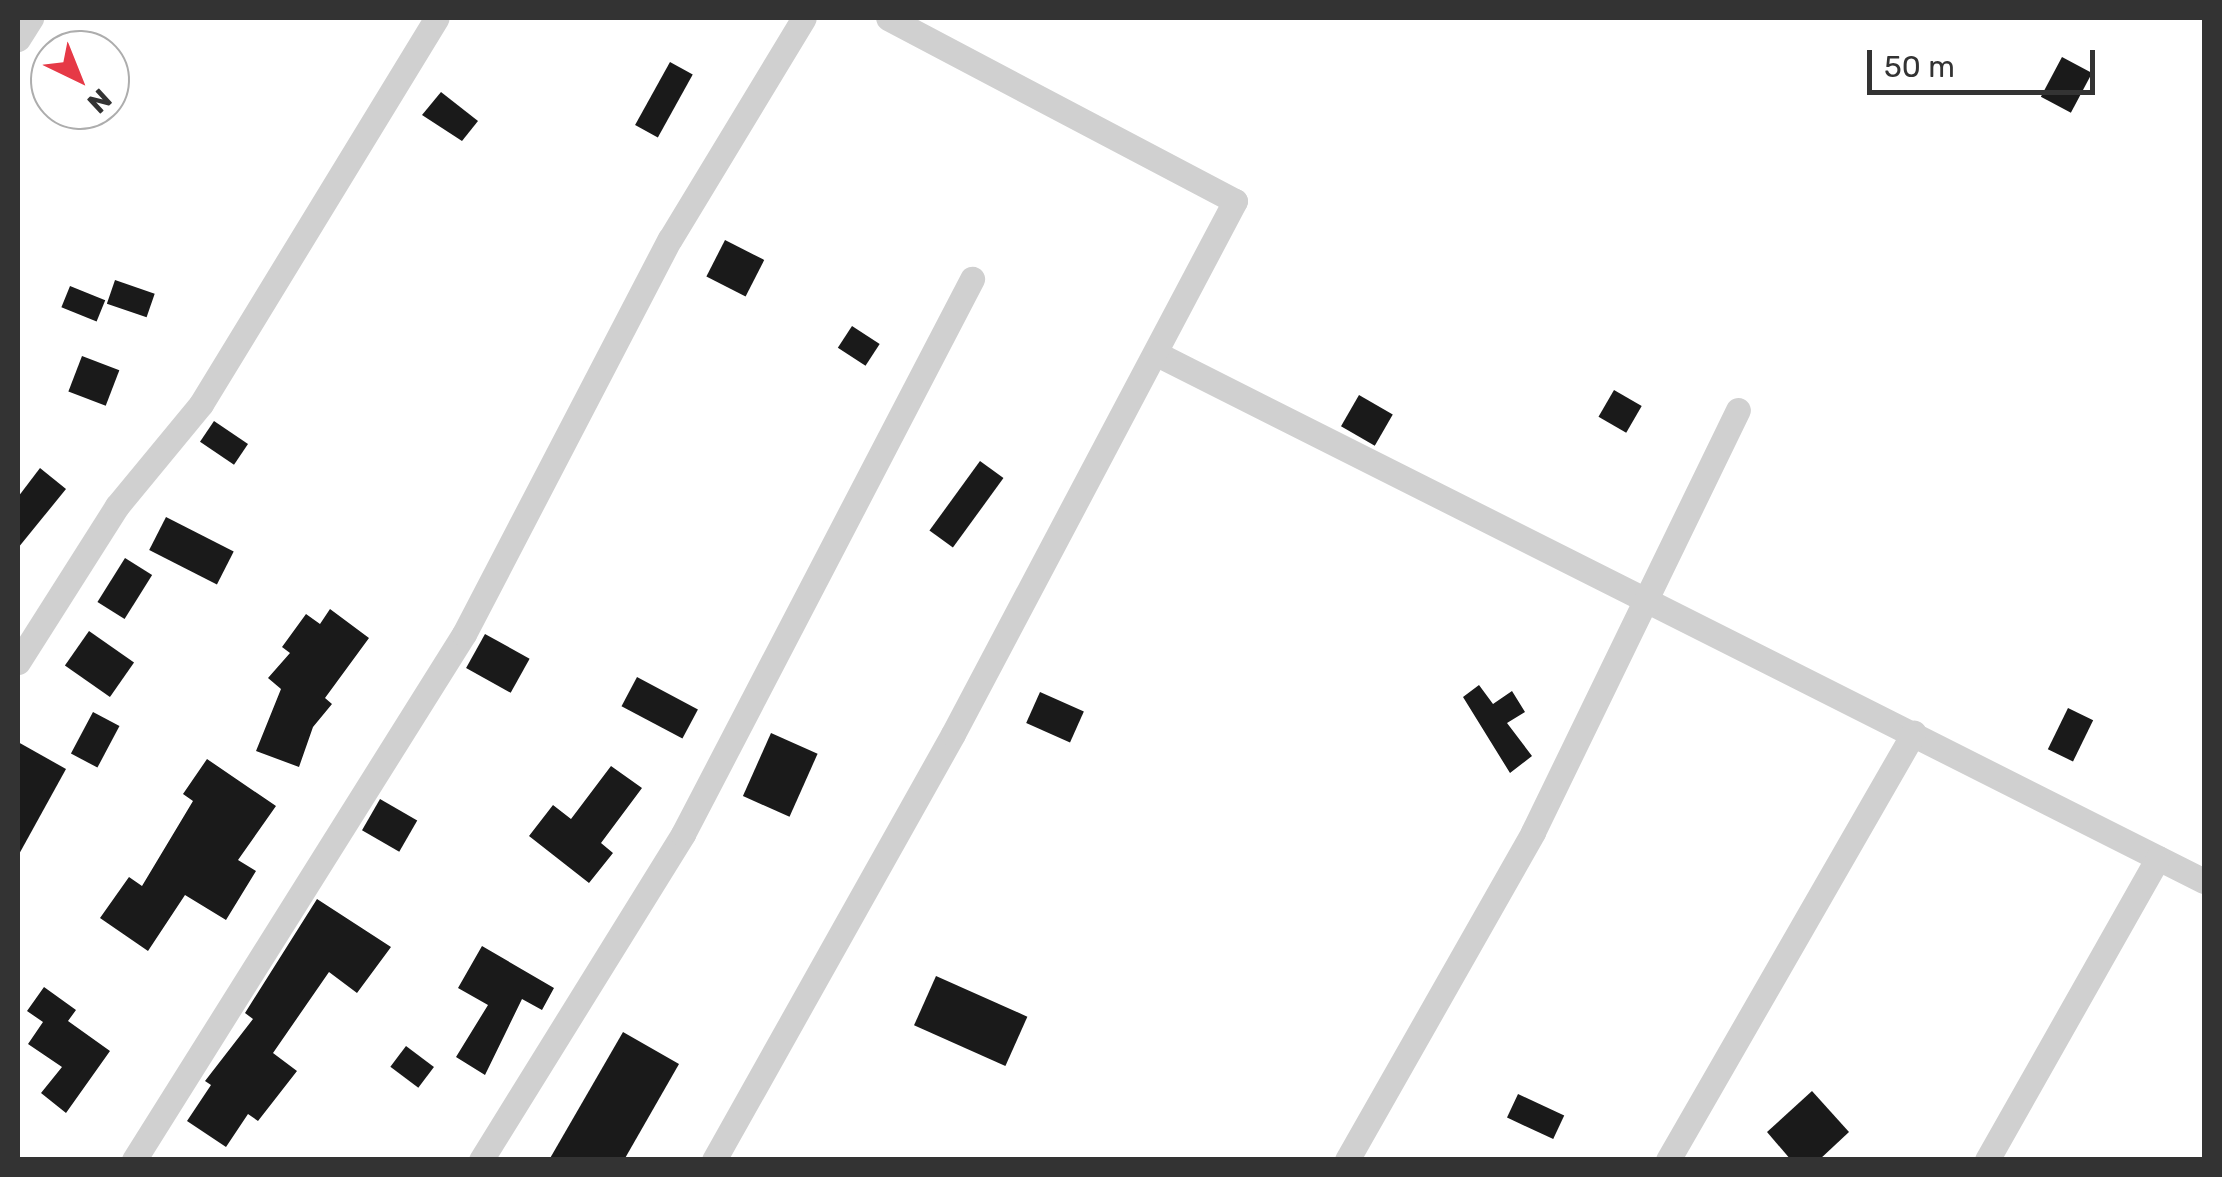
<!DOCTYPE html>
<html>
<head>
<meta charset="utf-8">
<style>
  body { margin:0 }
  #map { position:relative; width:2222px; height:1177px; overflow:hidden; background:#fff; font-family:Rubik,sans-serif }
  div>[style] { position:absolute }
  .building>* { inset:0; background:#1a1a1a; transform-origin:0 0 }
  .minor>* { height:25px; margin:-12.5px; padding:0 12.5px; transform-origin:12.5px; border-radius:12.5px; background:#d0d0d0 }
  span { translate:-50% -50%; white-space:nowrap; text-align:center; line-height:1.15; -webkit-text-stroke:10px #fff; paint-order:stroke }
  .frame { position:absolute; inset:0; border:20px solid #333; pointer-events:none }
  .north { position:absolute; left:30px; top:30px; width:100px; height:100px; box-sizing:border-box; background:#fff; border:2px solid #adadad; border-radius:50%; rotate:137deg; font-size:28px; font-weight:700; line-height:40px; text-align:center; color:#333 }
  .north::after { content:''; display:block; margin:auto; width:35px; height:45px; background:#e63946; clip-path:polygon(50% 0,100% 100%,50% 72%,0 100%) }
  .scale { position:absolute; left:1867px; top:50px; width:228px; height:45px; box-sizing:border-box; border:5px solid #333; border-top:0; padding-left:12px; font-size:30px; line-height:35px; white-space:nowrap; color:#333; -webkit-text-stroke:8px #fff; paint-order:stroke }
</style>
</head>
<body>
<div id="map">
  <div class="building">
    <div style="left:2062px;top:57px;width:34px;height:45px;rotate:28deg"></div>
    <div style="left:670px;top:62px;width:26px;height:72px;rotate:29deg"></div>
    <div style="clip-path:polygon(441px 92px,478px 121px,462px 141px,422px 115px)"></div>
    <div style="left:725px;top:240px;width:44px;height:41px;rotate:27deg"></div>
    <div style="left:115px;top:280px;width:42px;height:25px;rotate:19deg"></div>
    <div style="left:70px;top:286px;width:38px;height:23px;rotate:22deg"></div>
    <div style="left:852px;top:326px;width:33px;height:26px;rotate:33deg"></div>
    <div style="left:82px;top:356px;width:40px;height:38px;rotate:21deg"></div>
    <div style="left:1614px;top:390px;width:32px;height:31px;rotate:30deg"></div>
    <div style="left:1359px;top:395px;width:39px;height:36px;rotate:30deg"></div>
    <div style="left:214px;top:421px;width:41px;height:25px;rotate:34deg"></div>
    <div style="left:980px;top:461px;width:29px;height:86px;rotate:36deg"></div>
    <div style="clip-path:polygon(40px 468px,66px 489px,18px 548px,18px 497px)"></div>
    <div style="left:166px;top:517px;width:76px;height:37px;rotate:27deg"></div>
    <div style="left:125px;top:558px;width:32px;height:52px;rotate:32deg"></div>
    <div style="clip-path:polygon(330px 609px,369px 638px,325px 698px,332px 704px,313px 727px,299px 767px,256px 751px,281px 689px,268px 678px,290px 653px,282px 647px,306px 614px,320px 624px)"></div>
    <div style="left:89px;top:631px;width:55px;height:42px;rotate:35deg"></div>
    <div style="left:485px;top:634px;width:51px;height:39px;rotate:29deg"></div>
    <div style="left:637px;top:677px;width:69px;height:33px;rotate:28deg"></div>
    <div style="clip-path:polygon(1479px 685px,1493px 704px,1512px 691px,1525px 712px,1507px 723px,1532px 756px,1510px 773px,1463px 697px)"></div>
    <div style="left:1040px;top:692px;width:48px;height:34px;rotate:24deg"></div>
    <div style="left:2068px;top:708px;width:28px;height:46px;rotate:26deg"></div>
    <div style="left:93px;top:712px;width:30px;height:47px;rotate:28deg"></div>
    <div style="left:771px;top:733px;width:51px;height:69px;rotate:24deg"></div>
    <div style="clip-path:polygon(18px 742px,66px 769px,18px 856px)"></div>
    <div style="clip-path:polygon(207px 759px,276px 806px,238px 860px,256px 871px,226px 920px,185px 895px,148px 951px,100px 918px,129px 877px,142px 886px,193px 801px,183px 794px)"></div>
    <div style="clip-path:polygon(611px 766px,642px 788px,601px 843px,613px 853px,589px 883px,529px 836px,553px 805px,571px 819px)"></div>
    <div style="left:380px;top:799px;width:43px;height:36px;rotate:30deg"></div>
    <div style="clip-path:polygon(317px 899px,391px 947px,357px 993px,329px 972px,273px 1053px,297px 1071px,258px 1121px,248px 1114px,226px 1147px,187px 1121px,211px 1085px,205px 1081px,253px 1019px,245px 1013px)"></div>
    <div style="clip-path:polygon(482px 946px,554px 988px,542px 1010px,522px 999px,485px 1075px,456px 1057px,488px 1005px,458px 988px)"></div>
    <div style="left:936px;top:976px;width:100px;height:54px;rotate:24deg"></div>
    <div style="clip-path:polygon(44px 987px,76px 1010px,68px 1021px,110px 1051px,66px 1113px,41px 1093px,62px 1067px,28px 1044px,43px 1022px,27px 1011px)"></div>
    <div style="clip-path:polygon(623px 1032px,679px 1064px,624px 1160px,549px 1160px)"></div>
    <div style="left:406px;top:1046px;width:35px;height:26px;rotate:37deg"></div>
    <div style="clip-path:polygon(1812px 1091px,1849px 1132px,1819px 1160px,1791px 1160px,1767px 1132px)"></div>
    <div style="left:1518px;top:1094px;width:51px;height:26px;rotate:25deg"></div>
  </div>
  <div class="minor">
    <div style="left:18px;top:39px;width:25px;rotate:-58deg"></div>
    <div style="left:1157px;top:354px;width:1172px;rotate:26.72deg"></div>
    <div style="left:18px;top:662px;width:185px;rotate:-57.6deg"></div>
    <div style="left:117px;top:506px;width:132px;rotate:-50.5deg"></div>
    <div style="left:201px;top:404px;width:452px;rotate:-58.6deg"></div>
    <div style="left:134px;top:1160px;width:621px;rotate:-57.9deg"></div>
    <div style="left:464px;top:634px;width:445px;rotate:-62.5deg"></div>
    <div style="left:670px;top:239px;width:258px;rotate:-58.8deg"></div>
    <div style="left:481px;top:1160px;width:384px;rotate:-58.2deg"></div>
    <div style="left:683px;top:834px;width:626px;rotate:-62.49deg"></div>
    <div style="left:714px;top:1160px;width:488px;rotate:-60.7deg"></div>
    <div style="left:953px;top:734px;width:603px;rotate:-62.12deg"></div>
    <div style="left:1235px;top:201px;width:392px;rotate:-152.2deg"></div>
    <div style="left:1347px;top:1160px;width:377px;rotate:-60.4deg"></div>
    <div style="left:1533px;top:832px;width:469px;rotate:-64.1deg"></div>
    <div style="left:1668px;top:1160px;width:493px;rotate:-60.1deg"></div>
    <div style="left:1987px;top:1160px;width:347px;rotate:-60.5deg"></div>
  </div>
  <div class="frame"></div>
  <div class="north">N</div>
  <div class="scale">50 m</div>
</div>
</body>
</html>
